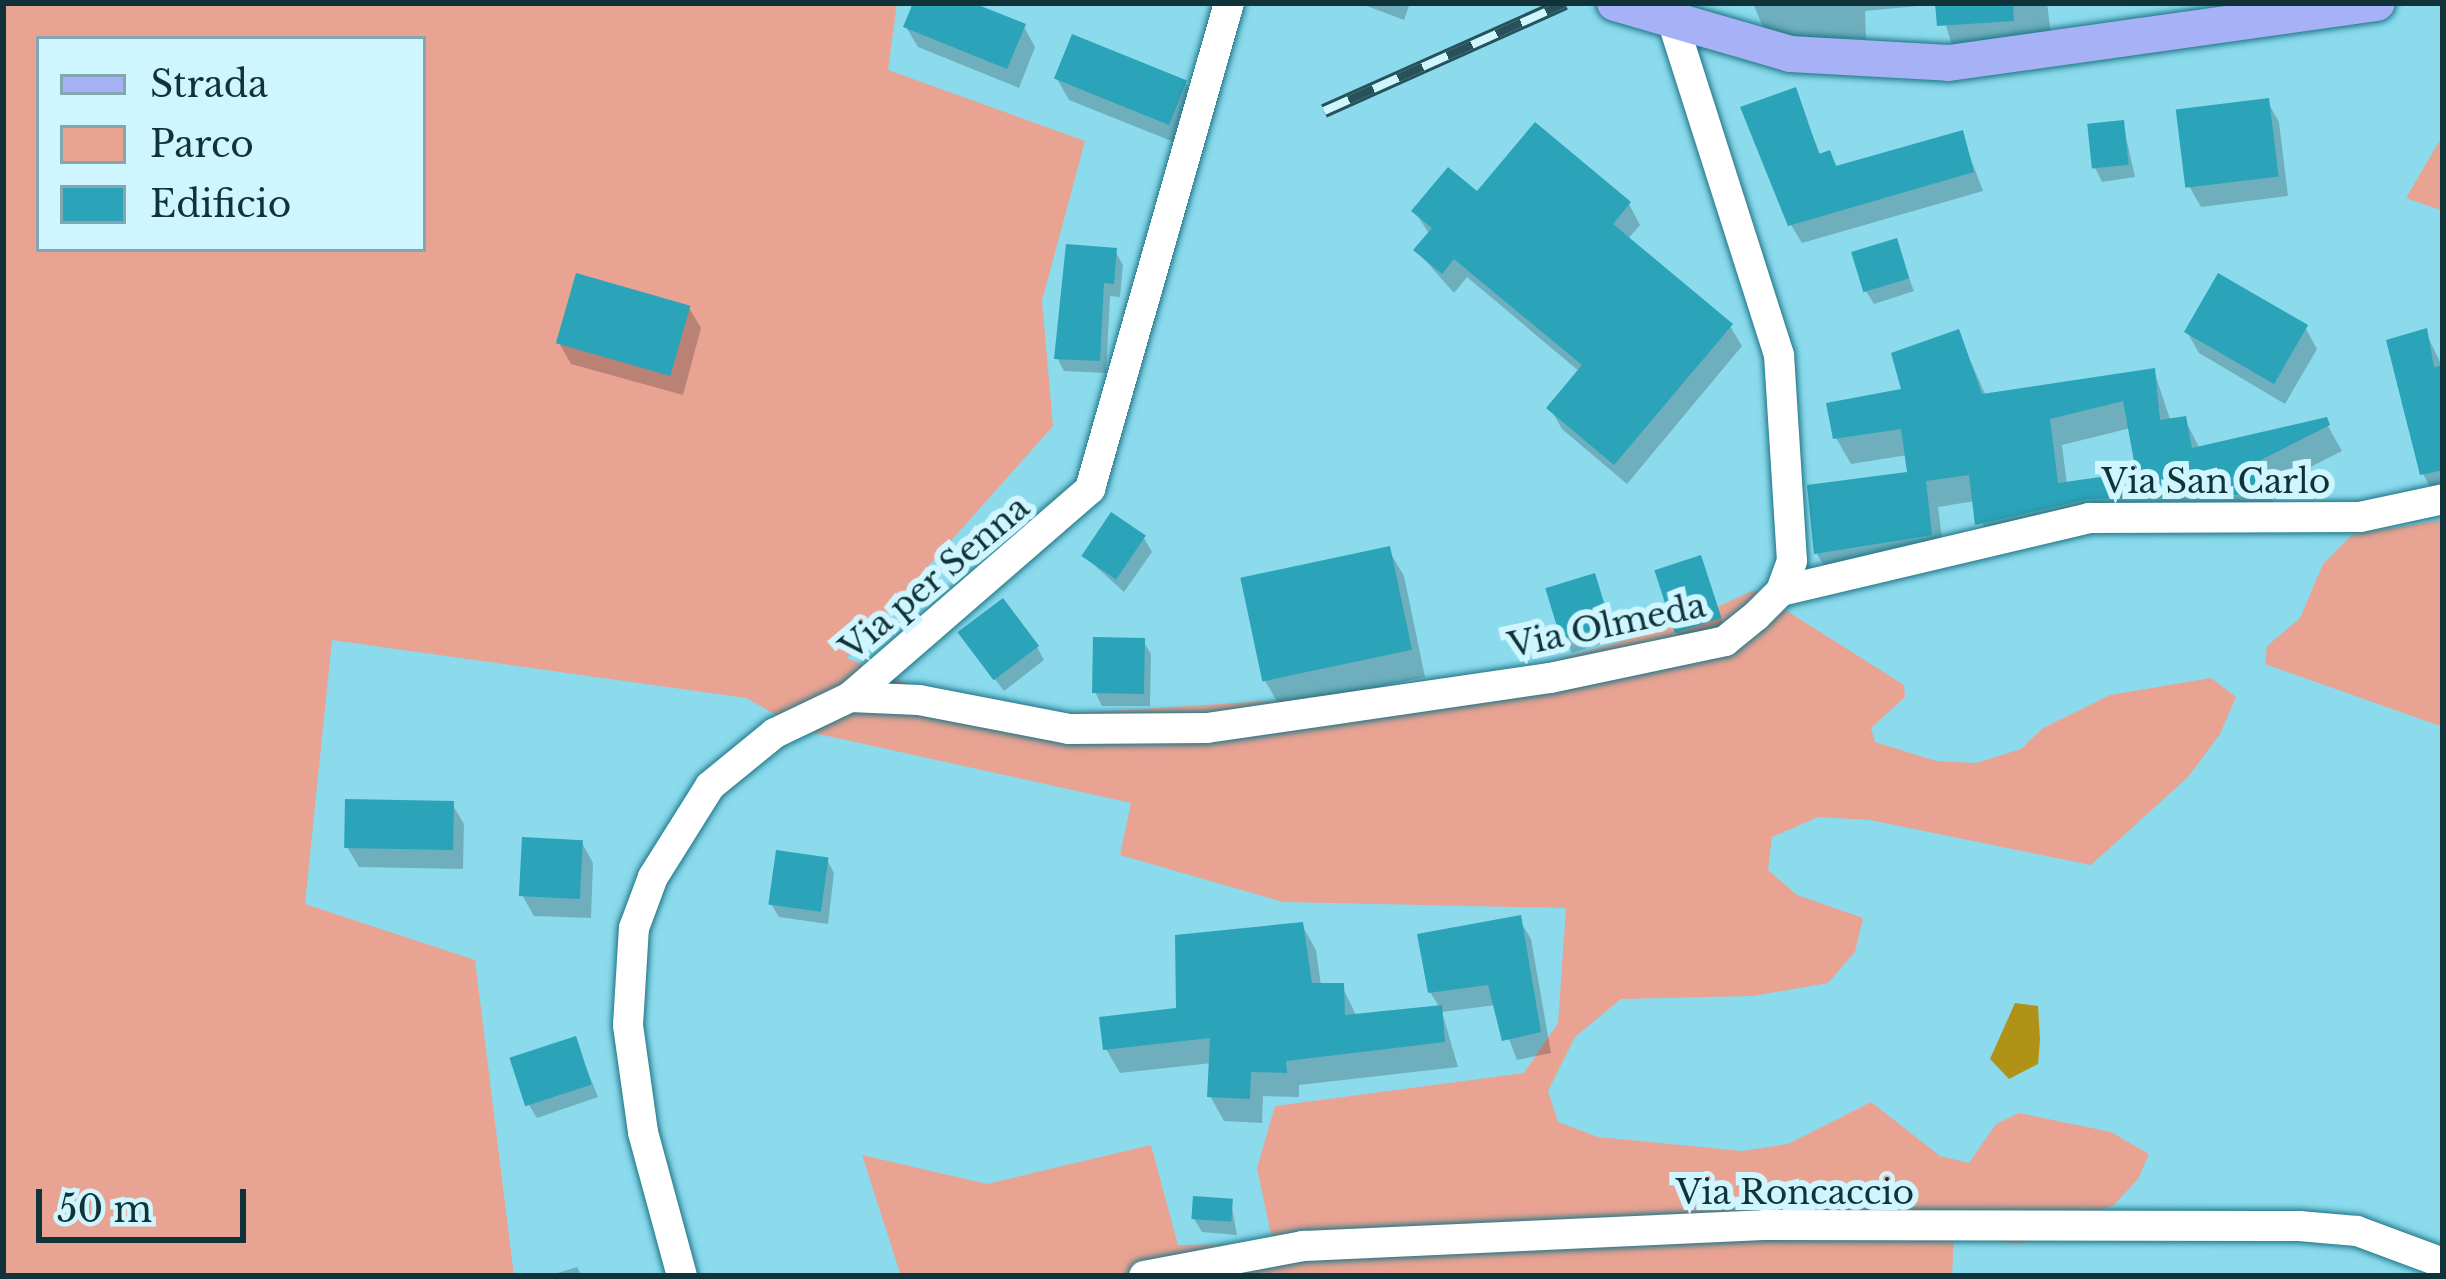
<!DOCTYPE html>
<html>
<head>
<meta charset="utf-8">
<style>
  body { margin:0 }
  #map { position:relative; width:2446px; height:1279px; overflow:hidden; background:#8bdbed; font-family:"Libre Baskerville",serif }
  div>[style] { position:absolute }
  .green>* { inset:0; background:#e9a393 }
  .water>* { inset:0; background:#b09217 }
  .shadow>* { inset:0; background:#0003 }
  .building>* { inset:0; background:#2ba3b9; transform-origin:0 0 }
  .roads { filter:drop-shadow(0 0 3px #1c7484) drop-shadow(0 0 3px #1c7484) }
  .minor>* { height:30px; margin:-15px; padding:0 15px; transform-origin:15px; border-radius:15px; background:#fff }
  .major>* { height:36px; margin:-18px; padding:0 18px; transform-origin:18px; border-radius:18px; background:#a6b2f5 }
  .rail>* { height:14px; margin-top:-7px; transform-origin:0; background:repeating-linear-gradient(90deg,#cff5fe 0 27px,#27525b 0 54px); box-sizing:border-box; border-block:3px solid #27525b }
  span { translate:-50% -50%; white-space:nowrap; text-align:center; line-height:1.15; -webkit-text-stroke:12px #cff5fe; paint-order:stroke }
  .street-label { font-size:33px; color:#10333a }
  .frame { position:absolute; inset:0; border:6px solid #10333a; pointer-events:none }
  .legend { position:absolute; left:36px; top:36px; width:390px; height:216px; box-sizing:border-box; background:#cff5fe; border:3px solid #83a7b0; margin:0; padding:15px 21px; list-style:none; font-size:36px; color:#10333a }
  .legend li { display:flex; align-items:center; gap:24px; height:60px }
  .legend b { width:60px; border:3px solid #83a7b0 }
  .scale { position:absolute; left:36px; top:1189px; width:210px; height:54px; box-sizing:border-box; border:6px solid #10333a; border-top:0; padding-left:15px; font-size:36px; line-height:42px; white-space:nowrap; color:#10333a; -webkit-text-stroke:9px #cff5fe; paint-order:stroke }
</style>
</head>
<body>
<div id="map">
  <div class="green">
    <div style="clip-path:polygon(evenodd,3px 3px,897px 3px,888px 70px,1085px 141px,1042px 301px,1053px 426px,847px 658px,923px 690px,995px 710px,1079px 713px,1284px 700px,1542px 664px,1678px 625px,1754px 590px,1904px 685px,1905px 697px,1871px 728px,1875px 742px,1936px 761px,1976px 763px,2021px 749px,2043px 728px,2110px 695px,2211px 678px,2236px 697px,2220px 734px,2188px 777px,2091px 865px,1870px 820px,1818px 817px,1772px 837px,1768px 870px,1797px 895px,1863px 918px,1855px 952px,1828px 983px,1753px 996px,1621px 999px,1575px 1037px,1548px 1091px,1558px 1122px,1598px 1137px,1742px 1151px,1788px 1144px,1871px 1102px,1940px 1156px,1969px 1163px,1996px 1124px,2019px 1113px,2111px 1132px,2149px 1154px,2138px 1179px,2114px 1205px,2020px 1244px,1954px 1236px,1952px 1276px,901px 1276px,862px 1155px,987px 1184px,1151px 1145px,1178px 1245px,1273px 1244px,1257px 1168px,1275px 1106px,1524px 1073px,1558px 1023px,1566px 908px,1283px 902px,1120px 855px,1131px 803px,805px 731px,746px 698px,332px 640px,305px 904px,475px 960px,514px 1276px,3px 1276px,3px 3px,39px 39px,423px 39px,423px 249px,39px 249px,39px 39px)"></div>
    <div style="clip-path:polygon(2443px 135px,2443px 211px,2406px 198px)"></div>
    <div style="clip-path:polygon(2443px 520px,2443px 727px,2265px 664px,2267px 646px,2300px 618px,2323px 564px,2353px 534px)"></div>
  </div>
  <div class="water">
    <div style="clip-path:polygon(2015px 1003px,2038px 1006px,2040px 1040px,2038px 1064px,2009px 1079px,1990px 1059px)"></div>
  </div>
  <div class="shadow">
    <div style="clip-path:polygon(916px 3px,965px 3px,1024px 27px,1035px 47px,1019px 88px,918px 47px,906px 27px)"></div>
    <div style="clip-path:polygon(1359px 3px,1410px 3px,1404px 20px)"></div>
    <div style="clip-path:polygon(1753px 3px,2047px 3px,2051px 35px,1953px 48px,1939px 4px,1865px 11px,1866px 39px,1767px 37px)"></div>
    <div style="clip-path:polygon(1057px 79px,1185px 82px,1197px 103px,1184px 146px,1069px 100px)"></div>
    <div style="clip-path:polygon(1794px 91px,1821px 156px,1829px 153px,1838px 168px,1961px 133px,1983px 191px,1802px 243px,1791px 225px)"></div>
    <div style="clip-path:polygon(2267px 101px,2279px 122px,2288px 196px,2201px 207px,2189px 186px)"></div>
    <div style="clip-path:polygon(2123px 124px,2135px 177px,2102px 182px,2095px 168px)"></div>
    <div style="clip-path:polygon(1477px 195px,1629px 204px,1640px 225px,1627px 240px,1730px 326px,1742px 346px,1627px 484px,1562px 429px,1550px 408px,1580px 372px,1467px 277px,1454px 293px,1417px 251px,1430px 235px,1415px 212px)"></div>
    <div style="clip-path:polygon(1895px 242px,1914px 291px,1874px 304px,1866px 291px)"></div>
    <div style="clip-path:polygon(1115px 251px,1123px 265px,1120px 297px,1110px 296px,1106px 373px,1064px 371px,1057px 358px)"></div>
    <div style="clip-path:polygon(689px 308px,701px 328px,683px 395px,571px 364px,559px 343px)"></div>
    <div style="clip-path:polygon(2306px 329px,2317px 349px,2285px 404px,2199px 353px,2187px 332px)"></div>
    <div style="clip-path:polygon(2425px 331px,2443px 368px,2443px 489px,2433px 492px,2423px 474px)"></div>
    <div style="clip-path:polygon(evenodd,1958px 333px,1986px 396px,2154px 371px,2171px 422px,2185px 420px,2200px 449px,2325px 421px,2342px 451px,2269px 488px,2278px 520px,2106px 524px,1992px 550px,1975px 501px,1938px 507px,1945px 561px,1832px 579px,1817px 554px,1910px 474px,1908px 455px,1851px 464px,1836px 438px,1905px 392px,1958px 333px,2131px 428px,2139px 474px,2067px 485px,2062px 445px,2131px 428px)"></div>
    <div style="clip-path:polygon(1144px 538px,1152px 552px,1124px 592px,1084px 556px)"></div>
    <div style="clip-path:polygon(1388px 549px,1404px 576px,1425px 677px,1281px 708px,1265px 681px)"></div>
    <div style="clip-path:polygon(1700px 558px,1726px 632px,1683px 644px,1676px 631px)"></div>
    <div style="clip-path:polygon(1593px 577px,1616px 639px,1572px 653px,1565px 639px)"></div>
    <div style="clip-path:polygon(1143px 641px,1151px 654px,1150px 706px,1102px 706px,1095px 692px)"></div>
    <div style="clip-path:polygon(970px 646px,1037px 647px,1044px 660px,1004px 691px)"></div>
    <div style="clip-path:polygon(452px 804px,464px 824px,463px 869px,359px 867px,347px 847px)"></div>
    <div style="clip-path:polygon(582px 843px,593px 863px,591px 918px,534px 916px,522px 895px)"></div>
    <div style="clip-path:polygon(827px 860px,834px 873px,828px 924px,779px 917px,771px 904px)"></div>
    <div style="clip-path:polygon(1519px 919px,1531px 939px,1551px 1053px,1517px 1060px,1496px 1005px,1442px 1012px,1458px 1067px,1299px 1085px,1299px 1097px,1263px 1096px,1262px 1123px,1224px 1121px,1210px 1096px,1212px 1063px,1120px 1073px,1106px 1049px,1179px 1011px,1302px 925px,1316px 950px,1321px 986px,1342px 986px,1357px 1017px,1440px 1008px,1430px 992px)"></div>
    <div style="clip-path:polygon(575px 1040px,598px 1097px,537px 1118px,529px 1105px)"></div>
    <div style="clip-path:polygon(1231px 1202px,1237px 1235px,1202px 1232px,1194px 1219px)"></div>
    <div style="clip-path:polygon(577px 1267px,582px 1276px,548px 1276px)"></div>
  </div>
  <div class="building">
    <div style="clip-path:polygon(913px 3px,973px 3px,1026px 24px,1007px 69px,903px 27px)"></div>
    <div style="clip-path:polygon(1935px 3px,2013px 3px,2014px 21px,1937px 26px)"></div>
    <div style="left:1072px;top:34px;width:124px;height:48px;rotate:22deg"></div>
    <div style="clip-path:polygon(1796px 87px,1819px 154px,1830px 150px,1836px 166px,1963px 130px,1974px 172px,1788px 226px,1740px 107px)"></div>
    <div style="left:2269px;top:98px;width:79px;height:94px;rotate:83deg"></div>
    <div style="left:2124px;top:120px;width:45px;height:37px;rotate:84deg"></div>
    <div style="clip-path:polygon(1535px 122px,1631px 202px,1613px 224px,1733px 324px,1614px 465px,1546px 408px,1582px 365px,1454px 259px,1442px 274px,1413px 250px,1432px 228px,1411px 211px,1448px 167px,1477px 191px)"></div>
    <div style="left:1897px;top:238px;width:42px;height:48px;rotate:73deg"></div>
    <div style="clip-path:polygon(1066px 244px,1117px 248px,1114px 284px,1104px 283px,1100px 361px,1054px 359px)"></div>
    <div style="left:576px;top:273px;width:119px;height:73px;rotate:16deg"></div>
    <div style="left:2218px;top:273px;width:104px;height:68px;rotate:30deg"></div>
    <div style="clip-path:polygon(2427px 328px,2434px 367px,2443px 365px,2443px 470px,2420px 475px,2386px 340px)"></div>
    <div style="clip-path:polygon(evenodd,1959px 329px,1982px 394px,2155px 368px,2160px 420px,2186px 416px,2192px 448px,2327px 417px,2330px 425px,2257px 462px,2265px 494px,2088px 499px,1975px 525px,1969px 475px,1926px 481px,1932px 535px,1814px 554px,1807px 485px,1907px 472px,1901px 429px,1833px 439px,1826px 403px,1901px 389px,1891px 353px,1959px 329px,2123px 401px,2136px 472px,2058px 483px,2050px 419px,2123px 401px)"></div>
    <div style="left:1111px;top:512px;width:42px;height:53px;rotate:34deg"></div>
    <div style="left:1390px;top:546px;width:106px;height:153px;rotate:78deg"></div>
    <div style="left:1701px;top:555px;width:66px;height:49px;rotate:72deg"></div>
    <div style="left:1595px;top:573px;width:54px;height:52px;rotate:73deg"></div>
    <div style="left:1003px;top:598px;width:60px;height:57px;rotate:53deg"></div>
    <div style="left:1093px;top:637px;width:52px;height:56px;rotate:1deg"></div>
    <div style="left:345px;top:799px;width:109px;height:49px;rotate:1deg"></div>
    <div style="left:522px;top:837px;width:61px;height:59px;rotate:3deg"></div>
    <div style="left:776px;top:850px;width:53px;height:55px;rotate:8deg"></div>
    <div style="clip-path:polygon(1521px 915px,1541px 1032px,1502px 1041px,1488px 985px,1428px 993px,1417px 934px)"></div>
    <div style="clip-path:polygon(1303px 922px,1312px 983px,1344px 983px,1345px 1015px,1442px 1005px,1445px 1042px,1286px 1061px,1287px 1073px,1251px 1072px,1250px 1099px,1207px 1097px,1210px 1038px,1103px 1050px,1099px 1017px,1176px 1008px,1175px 935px)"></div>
    <div style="left:576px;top:1036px;width:51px;height:70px;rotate:72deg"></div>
    <div style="left:1193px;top:1196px;width:40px;height:23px;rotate:4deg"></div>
  </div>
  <div class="roads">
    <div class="minor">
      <div style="left:1781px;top:591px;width:317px;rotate:-13.3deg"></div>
      <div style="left:2089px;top:518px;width:271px;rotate:-0.2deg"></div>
      <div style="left:2360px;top:517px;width:85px;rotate:-12.2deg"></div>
      <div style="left:850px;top:697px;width:69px;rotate:2.5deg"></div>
      <div style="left:919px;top:700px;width:153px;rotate:10.9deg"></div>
      <div style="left:1069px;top:729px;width:138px;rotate:-0.4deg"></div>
      <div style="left:1207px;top:728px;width:347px;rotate:-8.3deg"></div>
      <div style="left:1550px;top:678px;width:179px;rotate:-11.9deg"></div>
      <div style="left:1725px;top:641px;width:40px;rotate:-39deg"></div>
      <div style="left:1756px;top:616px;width:35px;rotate:-45deg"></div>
      <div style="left:1781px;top:591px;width:32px;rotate:-70deg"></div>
      <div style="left:1792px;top:561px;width:206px;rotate:-93.6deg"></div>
      <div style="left:1779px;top:355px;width:349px;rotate:-107.7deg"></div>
      <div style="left:682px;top:1276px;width:149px;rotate:-105.2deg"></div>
      <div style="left:643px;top:1132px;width:108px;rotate:-98deg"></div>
      <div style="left:628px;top:1025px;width:97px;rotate:-86.5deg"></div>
      <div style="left:634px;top:928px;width:54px;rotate:-69.6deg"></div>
      <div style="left:653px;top:877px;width:107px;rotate:-57.9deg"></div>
      <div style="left:710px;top:786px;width:84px;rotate:-39.2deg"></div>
      <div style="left:775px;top:733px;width:83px;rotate:-25.6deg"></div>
      <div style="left:850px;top:697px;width:318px;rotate:-40.9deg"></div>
      <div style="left:1090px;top:489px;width:505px;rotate:-74.04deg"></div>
      <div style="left:1144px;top:1276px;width:162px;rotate:-10.7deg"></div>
      <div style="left:1303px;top:1246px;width:462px;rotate:-2.6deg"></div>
      <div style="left:1765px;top:1225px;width:534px;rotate:0.11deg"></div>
      <div style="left:2299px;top:1226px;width:58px;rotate:4.9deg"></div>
      <div style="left:2357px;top:1231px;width:92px;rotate:20.4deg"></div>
    </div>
    <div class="major">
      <div style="left:1615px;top:3px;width:182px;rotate:16.2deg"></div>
      <div style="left:1790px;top:54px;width:159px;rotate:3.2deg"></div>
      <div style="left:1949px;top:63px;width:432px;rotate:-8deg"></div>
    </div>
  </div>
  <div class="rail">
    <div style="left:1324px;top:111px;width:264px;rotate:-24.1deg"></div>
  </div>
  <div class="street-label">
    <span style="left:2216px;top:482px">Via San Carlo</span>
    <span style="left:935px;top:578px;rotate:-40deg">Via per Senna</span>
    <span style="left:1607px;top:626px;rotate:-12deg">Via Olmeda</span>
    <span style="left:1795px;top:1193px">Via Roncaccio</span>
  </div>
  <div class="frame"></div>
  <ul class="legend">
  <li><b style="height:15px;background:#a6b2f5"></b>Strada</li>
  <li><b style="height:33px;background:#e9a393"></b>Parco</li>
  <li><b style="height:33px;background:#2ba3b9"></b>Edificio</li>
  </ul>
  <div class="scale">50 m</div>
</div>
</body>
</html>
